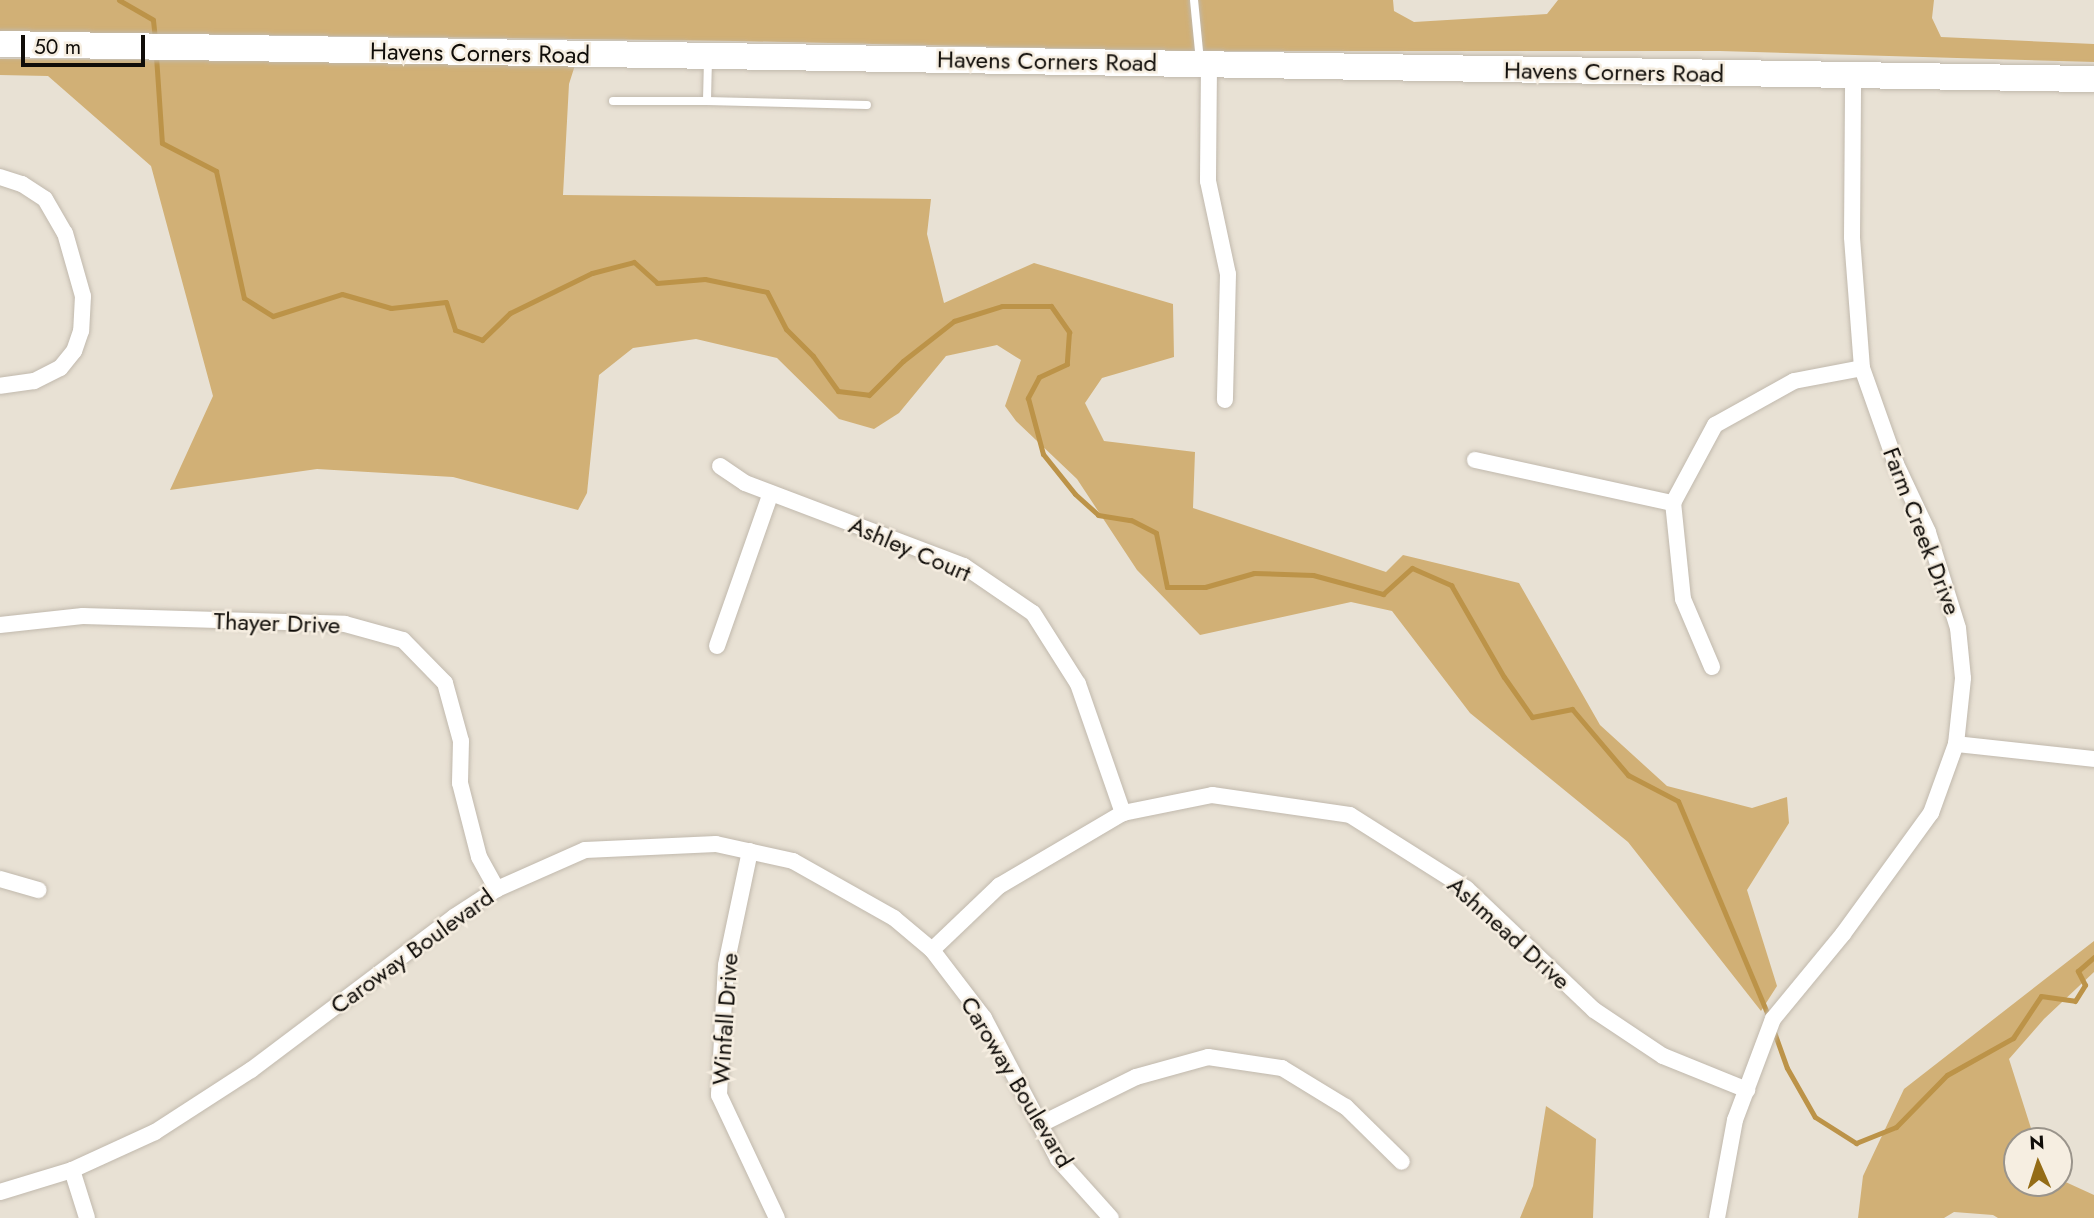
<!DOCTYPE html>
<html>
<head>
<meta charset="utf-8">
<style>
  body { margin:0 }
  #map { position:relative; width:2094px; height:1218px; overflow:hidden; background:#e8e1d4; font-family:Jost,sans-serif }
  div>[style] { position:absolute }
  .green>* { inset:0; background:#d1b076 }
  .stream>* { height:5px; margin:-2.5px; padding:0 2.5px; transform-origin:2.5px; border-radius:2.5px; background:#bc9348 }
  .roads { filter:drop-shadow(0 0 2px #c1b9ad) drop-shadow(0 0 2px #c1b9ad) }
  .lane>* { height:8px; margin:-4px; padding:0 4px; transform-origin:4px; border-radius:4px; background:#fff }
  .street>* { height:16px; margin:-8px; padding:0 8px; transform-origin:8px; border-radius:8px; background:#fff }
  .primary>* { height:26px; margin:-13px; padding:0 13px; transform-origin:13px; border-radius:13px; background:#fff }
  span { translate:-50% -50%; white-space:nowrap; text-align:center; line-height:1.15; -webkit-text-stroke:5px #f6eee1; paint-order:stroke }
  .street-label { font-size:24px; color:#100d09 }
  .north { position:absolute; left:2003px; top:1127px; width:70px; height:70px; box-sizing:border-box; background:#f6eee1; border:2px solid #9a948b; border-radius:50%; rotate:357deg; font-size:19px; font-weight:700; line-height:28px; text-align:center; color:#100d09 }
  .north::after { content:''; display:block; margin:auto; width:24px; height:32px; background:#946c16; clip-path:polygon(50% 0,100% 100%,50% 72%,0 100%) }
  .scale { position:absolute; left:21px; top:35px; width:124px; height:32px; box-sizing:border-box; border:4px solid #100d09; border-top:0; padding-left:9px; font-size:21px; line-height:24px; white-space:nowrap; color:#100d09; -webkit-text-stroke:5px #f6eee1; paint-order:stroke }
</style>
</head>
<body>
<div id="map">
  <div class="green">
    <div style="clip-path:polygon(0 0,1393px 0,1394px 11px,1414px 22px,1547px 14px,1558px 0,1934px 0,1932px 18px,1941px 37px,2094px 44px,2094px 62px,1720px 51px,1185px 51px,735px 41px,0 32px)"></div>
    <div style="clip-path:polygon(0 59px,576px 62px,569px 84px,563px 195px,931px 199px,927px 234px,944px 303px,1034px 263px,1173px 304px,1174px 357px,1102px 378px,1085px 403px,1104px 441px,1195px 452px,1193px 508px,1386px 572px,1403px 555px,1519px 583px,1600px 725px,1667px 786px,1752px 808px,1787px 797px,1789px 823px,1747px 890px,1777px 986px,1761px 1011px,1628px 842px,1470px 713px,1392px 611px,1351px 602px,1200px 635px,1137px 570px,1077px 479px,1016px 421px,1005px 406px,1021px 360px,997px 345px,946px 356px,899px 413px,874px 429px,839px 419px,777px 358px,696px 339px,633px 348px,599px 375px,587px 493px,578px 510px,453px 477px,317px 469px,170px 490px,213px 396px,151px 166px,48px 76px,0 75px)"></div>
    <div style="clip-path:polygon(2094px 941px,2094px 972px,2044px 1019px,2009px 1059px,2035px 1141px,2017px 1141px,2017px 1183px,2059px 1183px,2059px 1179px,2094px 1195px,2094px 1218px,1998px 1218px,1993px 1215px,1954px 1212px,1944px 1218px,1858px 1218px,1863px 1176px,1904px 1089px)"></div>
    <div style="clip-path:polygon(1546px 1106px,1596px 1139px,1593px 1218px,1520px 1218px,1533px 1186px)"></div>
  </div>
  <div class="stream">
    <div style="left:119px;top:0;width:39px;rotate:30deg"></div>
    <div style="left:153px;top:20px;width:19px;rotate:84deg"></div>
    <div style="left:156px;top:56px;width:87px;rotate:86.1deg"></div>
    <div style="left:162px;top:143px;width:61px;rotate:27.4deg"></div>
    <div style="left:216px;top:171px;width:130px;rotate:77.6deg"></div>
    <div style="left:244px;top:298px;width:34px;rotate:32deg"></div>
    <div style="left:273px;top:316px;width:72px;rotate:-17.7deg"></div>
    <div style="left:342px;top:294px;width:51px;rotate:15.9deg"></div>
    <div style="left:391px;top:308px;width:55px;rotate:-6.2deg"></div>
    <div style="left:446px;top:302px;width:29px;rotate:72deg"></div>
    <div style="left:455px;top:330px;width:29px;rotate:20deg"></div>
    <div style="left:482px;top:340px;width:39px;rotate:-44deg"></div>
    <div style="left:510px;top:313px;width:91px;rotate:-26deg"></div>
    <div style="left:592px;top:273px;width:43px;rotate:-14.7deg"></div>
    <div style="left:634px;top:262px;width:31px;rotate:42deg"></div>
    <div style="left:657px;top:283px;width:48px;rotate:-4.8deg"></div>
    <div style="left:705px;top:279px;width:63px;rotate:11.8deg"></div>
    <div style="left:767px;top:292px;width:42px;rotate:62.8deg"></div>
    <div style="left:786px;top:329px;width:38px;rotate:45deg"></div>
    <div style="left:813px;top:356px;width:43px;rotate:54.5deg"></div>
    <div style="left:838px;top:391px;width:31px;rotate:7deg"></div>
    <div style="left:869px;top:395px;width:48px;rotate:-45deg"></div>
    <div style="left:903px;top:361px;width:65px;rotate:-38.1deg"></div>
    <div style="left:954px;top:321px;width:50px;rotate:-17.4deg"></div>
    <div style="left:1002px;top:306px;width:49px"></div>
    <div style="left:1051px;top:306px;width:32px;rotate:55deg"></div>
    <div style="left:1069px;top:332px;width:32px;rotate:94deg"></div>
    <div style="left:1067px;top:364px;width:31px;rotate:155deg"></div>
    <div style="left:1039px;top:377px;width:24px;rotate:118deg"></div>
    <div style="left:1028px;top:398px;width:58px;rotate:75deg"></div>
    <div style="left:1043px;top:454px;width:51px;rotate:51.3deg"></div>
    <div style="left:1075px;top:494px;width:31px;rotate:42deg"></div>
    <div style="left:1098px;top:515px;width:33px;rotate:9deg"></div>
    <div style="left:1131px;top:520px;width:28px;rotate:27deg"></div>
    <div style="left:1156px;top:533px;width:55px;rotate:78.5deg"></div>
    <div style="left:1167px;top:587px;width:38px"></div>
    <div style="left:1205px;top:587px;width:51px;rotate:-15.9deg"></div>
    <div style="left:1254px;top:573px;width:59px;rotate:1.9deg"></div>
    <div style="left:1313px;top:575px;width:73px;rotate:15.2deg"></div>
    <div style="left:1383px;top:594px;width:39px;rotate:-42deg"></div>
    <div style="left:1412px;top:568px;width:43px;rotate:23.6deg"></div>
    <div style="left:1451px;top:585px;width:106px;rotate:60.1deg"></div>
    <div style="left:1504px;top:677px;width:49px;rotate:55deg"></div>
    <div style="left:1532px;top:717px;width:41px;rotate:-11.3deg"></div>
    <div style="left:1572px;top:709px;width:87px;rotate:49.7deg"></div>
    <div style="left:1628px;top:775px;width:56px;rotate:27.5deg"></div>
    <div style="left:1678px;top:801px;width:238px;rotate:67.2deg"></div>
    <div style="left:1773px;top:1029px;width:41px;rotate:70.3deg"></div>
    <div style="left:1787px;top:1068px;width:56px;rotate:60.3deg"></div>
    <div style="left:1815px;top:1117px;width:49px;rotate:32.4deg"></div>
    <div style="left:1856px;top:1143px;width:43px;rotate:-21.8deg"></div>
    <div style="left:1896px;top:1127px;width:73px;rotate:-45.6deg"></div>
    <div style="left:1947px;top:1075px;width:76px;rotate:-29.3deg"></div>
    <div style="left:2013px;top:1038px;width:50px;rotate:-56.3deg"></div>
    <div style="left:2041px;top:996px;width:34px;rotate:8deg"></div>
    <div style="left:2075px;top:1001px;width:19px;rotate:-58deg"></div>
    <div style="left:2085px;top:985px;width:16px;rotate:-117deg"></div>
    <div style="left:2078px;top:971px;width:21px;rotate:-41deg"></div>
  </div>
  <div class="roads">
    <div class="lane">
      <div style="left:1194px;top:0;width:61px;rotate:84.4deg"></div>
      <div style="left:708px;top:59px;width:42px;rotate:91.4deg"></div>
      <div style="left:707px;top:101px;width:160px;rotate:1.4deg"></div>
      <div style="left:613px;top:101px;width:94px"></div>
    </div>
    <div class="street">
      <div style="left:1209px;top:64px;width:117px;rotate:90.5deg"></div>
      <div style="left:1208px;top:181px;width:95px;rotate:77.9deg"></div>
      <div style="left:1228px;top:274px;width:126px;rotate:91.4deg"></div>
      <div style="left:0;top:177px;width:23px;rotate:18deg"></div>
      <div style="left:22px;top:184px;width:27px;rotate:33deg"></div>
      <div style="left:45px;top:199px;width:39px;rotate:60deg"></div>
      <div style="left:65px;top:233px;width:66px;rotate:74.1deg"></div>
      <div style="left:83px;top:296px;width:35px;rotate:93deg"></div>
      <div style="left:81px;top:331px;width:21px;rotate:109deg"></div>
      <div style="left:74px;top:351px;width:22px;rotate:129deg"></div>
      <div style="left:60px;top:368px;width:29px;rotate:153deg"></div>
      <div style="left:34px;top:381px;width:34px;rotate:172deg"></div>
      <div style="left:1475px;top:460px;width:203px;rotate:12.3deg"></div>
      <div style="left:720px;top:466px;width:30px;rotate:34deg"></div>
      <div style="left:745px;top:483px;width:234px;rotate:20.8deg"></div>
      <div style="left:964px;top:566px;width:83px;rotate:34.3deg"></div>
      <div style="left:1033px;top:613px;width:84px;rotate:57.6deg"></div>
      <div style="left:1078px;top:684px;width:137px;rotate:70.8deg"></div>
      <div style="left:0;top:625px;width:83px;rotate:-6.2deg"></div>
      <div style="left:83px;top:616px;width:262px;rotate:1.7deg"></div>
      <div style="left:345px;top:624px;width:60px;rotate:15.4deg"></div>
      <div style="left:403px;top:640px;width:60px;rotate:45.7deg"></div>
      <div style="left:445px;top:683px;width:60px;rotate:74.6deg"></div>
      <div style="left:461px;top:741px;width:42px;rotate:91.4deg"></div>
      <div style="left:460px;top:783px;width:76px;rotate:75.6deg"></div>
      <div style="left:479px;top:857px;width:37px;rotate:61deg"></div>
      <div style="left:717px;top:646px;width:162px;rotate:-70.6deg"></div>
      <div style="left:1712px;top:667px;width:74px;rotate:-113.1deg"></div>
      <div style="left:1683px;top:599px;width:97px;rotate:-95.9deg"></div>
      <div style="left:1673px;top:503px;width:89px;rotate:-61.7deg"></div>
      <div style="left:1715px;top:425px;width:90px;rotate:-29.1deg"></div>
      <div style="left:1794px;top:381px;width:69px;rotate:-10.8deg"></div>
      <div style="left:1956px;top:744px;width:139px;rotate:6.2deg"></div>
      <div style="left:750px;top:851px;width:116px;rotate:101.9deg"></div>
      <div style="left:726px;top:965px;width:130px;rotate:93.1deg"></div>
      <div style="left:719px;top:1095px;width:136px;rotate:64.8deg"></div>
      <div style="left:0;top:879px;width:40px;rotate:16deg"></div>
      <div style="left:932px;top:950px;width:93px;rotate:-43.7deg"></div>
      <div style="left:999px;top:886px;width:144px;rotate:-30.5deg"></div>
      <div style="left:1123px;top:813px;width:91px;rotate:-11.4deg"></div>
      <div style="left:1212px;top:795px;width:139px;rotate:8.2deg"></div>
      <div style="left:1350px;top:815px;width:138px;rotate:32.3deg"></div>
      <div style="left:1467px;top:889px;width:175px;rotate:43.6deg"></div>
      <div style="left:1594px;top:1010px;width:83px;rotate:33.7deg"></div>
      <div style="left:1663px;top:1056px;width:91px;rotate:22deg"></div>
      <div style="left:1041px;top:1124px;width:106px;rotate:-26.3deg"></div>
      <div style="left:1136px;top:1077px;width:75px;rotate:-15.5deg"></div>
      <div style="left:1208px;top:1057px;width:75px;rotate:8.5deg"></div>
      <div style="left:1282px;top:1068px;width:75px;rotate:31.4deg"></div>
      <div style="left:1346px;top:1107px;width:78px;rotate:44.5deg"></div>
      <div style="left:72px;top:1170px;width:50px;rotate:72.6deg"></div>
      <div style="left:0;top:1192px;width:75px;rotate:-17deg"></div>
      <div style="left:72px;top:1170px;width:91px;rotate:-24.6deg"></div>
      <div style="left:155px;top:1132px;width:114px;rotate:-32.9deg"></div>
      <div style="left:251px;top:1070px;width:254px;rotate:-37deg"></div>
      <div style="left:454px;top:917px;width:51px;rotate:-33.1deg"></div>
      <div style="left:497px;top:889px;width:96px;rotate:-23.9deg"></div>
      <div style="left:585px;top:850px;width:131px;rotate:-2.6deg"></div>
      <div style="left:716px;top:844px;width:79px;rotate:12.4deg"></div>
      <div style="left:793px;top:861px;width:116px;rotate:29.4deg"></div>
      <div style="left:894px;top:918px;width:50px;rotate:40.1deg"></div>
      <div style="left:932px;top:950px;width:86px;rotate:52.6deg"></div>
      <div style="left:984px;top:1018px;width:159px;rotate:62.3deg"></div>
      <div style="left:1058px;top:1159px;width:79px;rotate:48.1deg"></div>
      <div style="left:1717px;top:1218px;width:100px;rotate:-79.6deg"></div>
      <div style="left:1735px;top:1120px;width:108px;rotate:-69.4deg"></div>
      <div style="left:1773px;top:1019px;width:110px;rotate:-50.5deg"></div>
      <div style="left:1843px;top:934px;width:150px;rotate:-54deg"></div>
      <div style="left:1931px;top:813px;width:73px;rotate:-70.1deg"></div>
      <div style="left:1956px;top:744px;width:66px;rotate:-83.9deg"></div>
      <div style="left:1963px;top:678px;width:50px;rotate:-95.7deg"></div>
      <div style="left:1958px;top:628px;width:101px;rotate:-107.4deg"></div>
      <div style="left:1928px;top:532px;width:75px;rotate:-115.2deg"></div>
      <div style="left:1896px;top:464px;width:102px;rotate:-109.5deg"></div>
      <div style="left:1862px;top:368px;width:131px;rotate:-94.4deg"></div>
      <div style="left:1852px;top:237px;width:161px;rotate:-89.6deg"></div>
    </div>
    <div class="primary">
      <div style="left:0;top:44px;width:2094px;rotate:0.96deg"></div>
    </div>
  </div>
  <div class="street-label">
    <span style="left:480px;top:53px;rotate:1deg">Havens Corners Road</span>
    <span style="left:1047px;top:61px;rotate:1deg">Havens Corners Road</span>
    <span style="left:1614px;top:72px;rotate:1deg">Havens Corners Road</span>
    <span style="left:1922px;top:531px;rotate:69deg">Farm Creek Drive</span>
    <span style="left:910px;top:549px;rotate:23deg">Ashley Court</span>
    <span style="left:277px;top:623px;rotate:2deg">Thayer Drive</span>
    <span style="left:1509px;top:933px;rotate:42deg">Ashmead Drive</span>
    <span style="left:412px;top:951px;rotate:-36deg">Caroway Boulevard</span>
    <span style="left:725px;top:1019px;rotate:-86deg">Winfall Drive</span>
    <span style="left:1017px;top:1082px;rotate:59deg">Caroway Boulevard</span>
  </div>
  <div class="north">N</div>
  <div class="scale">50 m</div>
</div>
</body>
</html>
